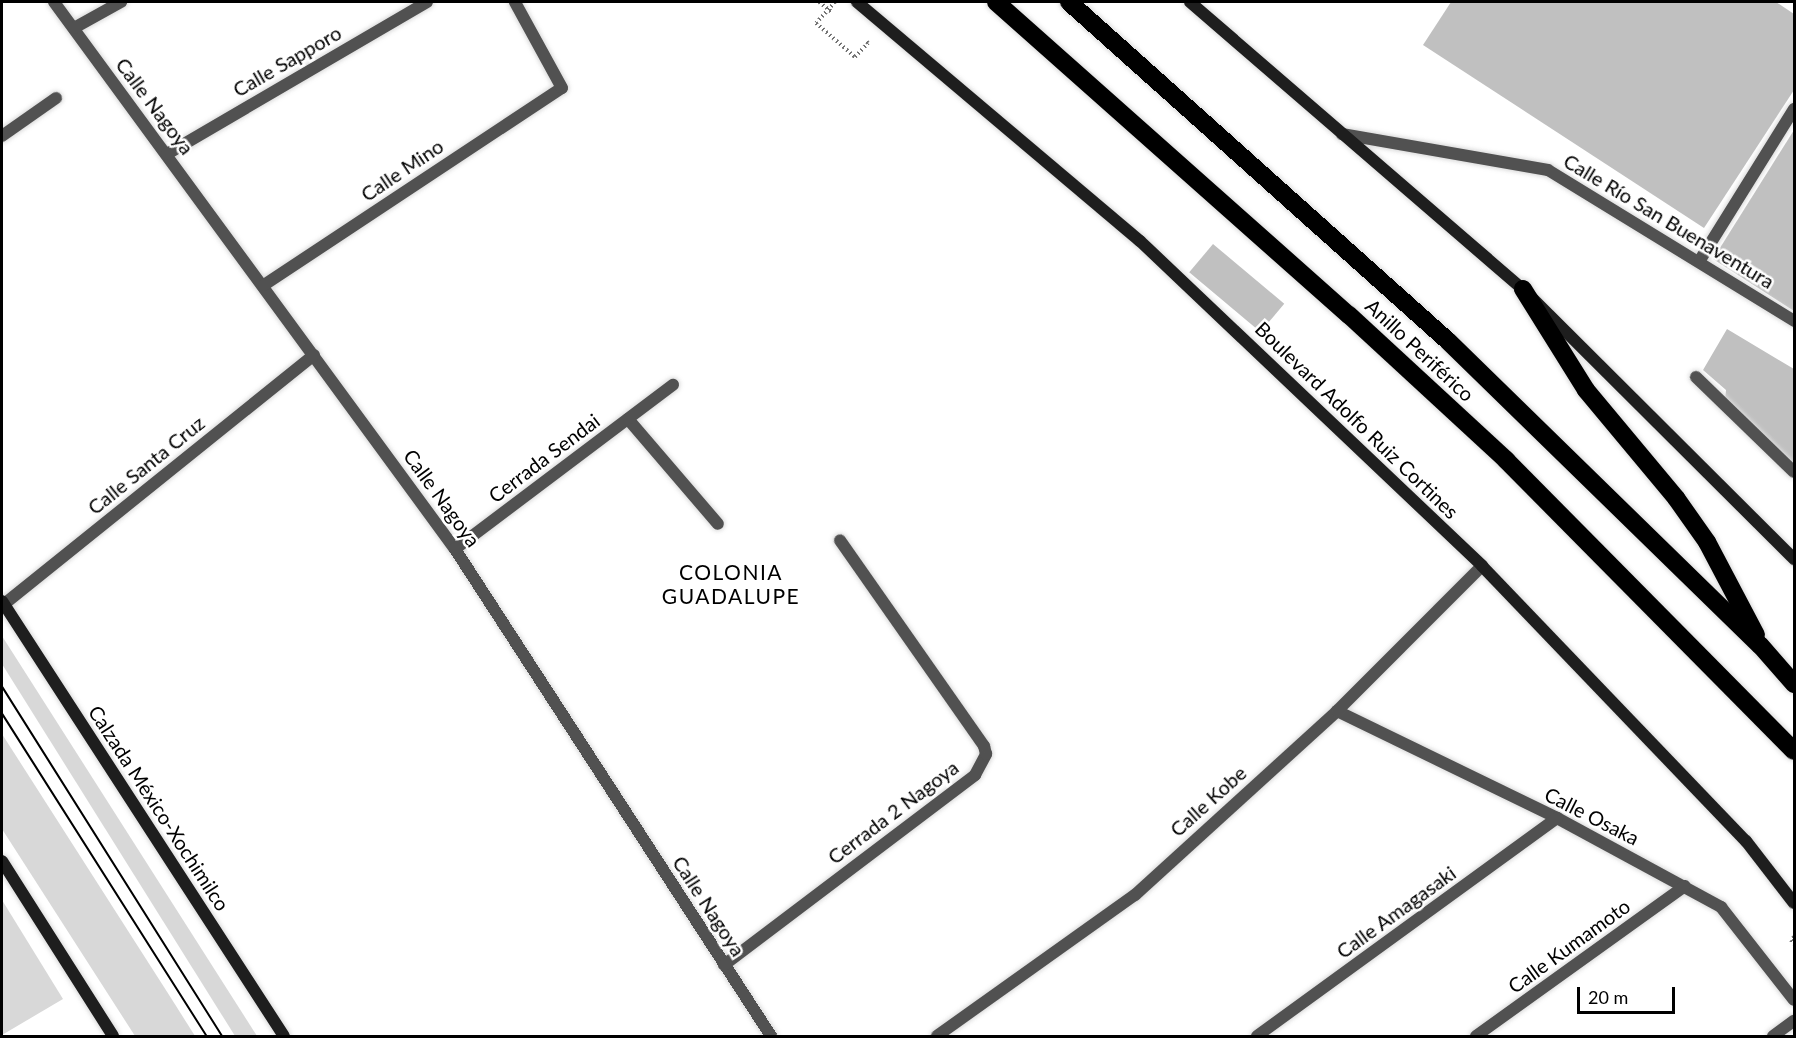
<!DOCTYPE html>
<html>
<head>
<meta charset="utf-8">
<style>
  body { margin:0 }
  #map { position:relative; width:1796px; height:1038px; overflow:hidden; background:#fff; font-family:Lato,sans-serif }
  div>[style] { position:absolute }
  .green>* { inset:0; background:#d8d8d8 }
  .building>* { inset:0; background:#c0c0c0; transform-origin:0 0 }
  .path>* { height:4px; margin-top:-2px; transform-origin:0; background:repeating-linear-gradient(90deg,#737373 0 1.5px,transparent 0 4.5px) }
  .roads { filter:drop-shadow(0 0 2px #dbdbdb) drop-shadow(0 0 2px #dbdbdb) }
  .lane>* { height:12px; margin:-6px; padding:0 6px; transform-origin:6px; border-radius:6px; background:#515151 }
  .street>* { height:12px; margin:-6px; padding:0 6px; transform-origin:6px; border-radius:6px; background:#515151 }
  .secondary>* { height:12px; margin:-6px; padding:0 6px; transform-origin:6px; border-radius:6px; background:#1e1e1e }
  .highway>* { height:18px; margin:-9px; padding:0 9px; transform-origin:9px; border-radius:9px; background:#000 }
  .tram>* { height:1.5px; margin:-0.75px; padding:0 0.75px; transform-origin:0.75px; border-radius:0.75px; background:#000 }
  .path-bridge>* { height:4px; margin-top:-2px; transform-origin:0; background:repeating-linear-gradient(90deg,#737373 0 1.5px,transparent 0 4.5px) }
  span { translate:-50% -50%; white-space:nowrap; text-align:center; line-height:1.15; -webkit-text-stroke:5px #fff; paint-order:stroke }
  .street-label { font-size:20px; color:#000 }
  .neighbourhood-label { font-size:21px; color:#000; letter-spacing:1.5px }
  .frame { position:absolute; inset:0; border:3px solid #000; pointer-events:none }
  .scale { position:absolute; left:1577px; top:987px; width:98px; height:27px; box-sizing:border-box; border:3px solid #000; border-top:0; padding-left:8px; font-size:18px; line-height:21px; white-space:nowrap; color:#000; -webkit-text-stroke:4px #fff; paint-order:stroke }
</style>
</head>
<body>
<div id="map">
  <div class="green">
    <div style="clip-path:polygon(2px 636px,257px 1036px,235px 1036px,2px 664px)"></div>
    <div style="clip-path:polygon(2px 734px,171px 998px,195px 1036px,135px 1036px,2px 829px)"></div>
    <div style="clip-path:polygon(2px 900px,63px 999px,2px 1035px)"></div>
  </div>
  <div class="building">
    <div style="clip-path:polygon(1451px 2px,1776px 2px,1794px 14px,1794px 90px,1704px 228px,1423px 45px)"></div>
    <div style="clip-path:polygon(1794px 130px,1794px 311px,1713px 259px)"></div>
    <div style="left:1213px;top:244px;width:93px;height:37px;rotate:40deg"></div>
    <div style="clip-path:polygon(1727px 329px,1794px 369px,1794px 465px,1725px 400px,1726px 390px,1703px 370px)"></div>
  </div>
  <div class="path">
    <div style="left:835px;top:2px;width:28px;rotate:132deg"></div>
    <div style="left:816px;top:23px;width:52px;rotate:41.1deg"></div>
    <div style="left:855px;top:57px;width:19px;rotate:-47deg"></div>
    <div style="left:868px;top:43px;width:4px;rotate:-135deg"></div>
    <div style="left:1794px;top:937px;width:4px;rotate:135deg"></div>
    <div style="left:1791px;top:940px;width:5px;rotate:53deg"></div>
  </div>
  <div class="roads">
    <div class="lane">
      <div style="left:2px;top:136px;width:66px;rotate:-35.1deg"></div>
      <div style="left:1696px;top:377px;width:136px;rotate:44.1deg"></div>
    </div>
    <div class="street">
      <div style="left:54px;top:2px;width:678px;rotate:53.76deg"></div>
      <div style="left:455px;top:549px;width:581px;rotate:57.02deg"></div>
      <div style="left:74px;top:28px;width:54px;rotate:-29deg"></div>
      <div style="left:1342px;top:134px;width:209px;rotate:9.9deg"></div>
      <div style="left:1548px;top:170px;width:289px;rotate:31.5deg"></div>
      <div style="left:167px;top:154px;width:301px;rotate:-30.3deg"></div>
      <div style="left:1700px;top:260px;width:178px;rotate:-58.1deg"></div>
      <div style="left:264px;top:285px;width:357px;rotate:-33.5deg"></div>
      <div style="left:562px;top:88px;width:98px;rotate:-118.7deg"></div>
      <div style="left:628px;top:419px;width:138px;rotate:49.4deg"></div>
      <div style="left:455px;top:549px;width:273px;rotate:-37deg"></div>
      <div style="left:3px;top:605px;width:399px;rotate:-38.8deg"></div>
      <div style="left:1337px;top:711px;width:245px;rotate:25.9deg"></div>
      <div style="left:1557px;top:818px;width:187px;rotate:28.5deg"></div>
      <div style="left:1721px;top:907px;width:118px;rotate:51.9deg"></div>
      <div style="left:724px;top:965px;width:315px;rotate:-37.1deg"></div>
      <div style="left:975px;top:775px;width:24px;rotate:-62deg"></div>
      <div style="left:986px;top:754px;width:8px;rotate:-104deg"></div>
      <div style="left:984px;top:746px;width:251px;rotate:-125deg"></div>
      <div style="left:937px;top:1036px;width:243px;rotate:-35.5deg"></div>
      <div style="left:1135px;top:895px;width:273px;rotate:-42.3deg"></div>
      <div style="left:1337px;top:711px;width:205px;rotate:-45deg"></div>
      <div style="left:1257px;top:1036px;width:371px;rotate:-36deg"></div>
      <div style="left:1476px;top:1036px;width:257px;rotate:-35.7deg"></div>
      <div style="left:1773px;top:1036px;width:26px;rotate:-36deg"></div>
    </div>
    <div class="secondary">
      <div style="left:857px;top:2px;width:370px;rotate:40.2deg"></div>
      <div style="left:1140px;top:241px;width:472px;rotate:43.5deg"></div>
      <div style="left:1482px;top:566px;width:381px;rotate:46.2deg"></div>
      <div style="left:1746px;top:841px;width:78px;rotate:52.3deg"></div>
      <div style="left:1190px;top:2px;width:440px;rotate:40.8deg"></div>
      <div style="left:1523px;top:289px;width:383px;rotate:44.9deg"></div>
      <div style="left:2px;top:601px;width:518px;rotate:57.05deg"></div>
      <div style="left:2px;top:861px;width:207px;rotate:57.6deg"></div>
    </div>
    <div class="highway">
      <div style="left:996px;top:2px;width:472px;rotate:41.6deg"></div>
      <div style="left:1349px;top:315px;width:214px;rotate:42.7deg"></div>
      <div style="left:1506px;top:460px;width:409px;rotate:45.3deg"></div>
      <div style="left:1069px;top:2px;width:508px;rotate:41.81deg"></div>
      <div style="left:1448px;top:341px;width:436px;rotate:44.3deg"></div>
      <div style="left:1760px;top:645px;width:52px;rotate:48.9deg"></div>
      <div style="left:1523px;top:289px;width:119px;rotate:58deg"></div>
      <div style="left:1586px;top:390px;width:141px;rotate:50.2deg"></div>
      <div style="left:1676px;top:498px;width:54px;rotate:54.8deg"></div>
      <div style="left:1707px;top:542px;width:105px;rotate:62.2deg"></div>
    </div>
  </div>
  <div class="tram">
    <div style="left:2px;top:686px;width:413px;rotate:57.8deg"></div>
    <div style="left:2px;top:713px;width:383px;rotate:57.6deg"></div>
  </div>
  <div class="path-bridge">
    <div style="left:819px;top:2px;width:16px;rotate:38deg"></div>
  </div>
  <div class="street-label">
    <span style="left:287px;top:61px;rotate:-30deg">Calle Sapporo</span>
    <span style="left:155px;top:106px;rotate:53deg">Calle Nagoya</span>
    <span style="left:402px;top:170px;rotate:-34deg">Calle Mino</span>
    <span style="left:1669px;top:221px;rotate:31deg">Calle Río San Buenaventura</span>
    <span style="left:1420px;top:350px;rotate:43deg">Anillo Periférico</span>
    <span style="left:1357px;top:420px;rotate:44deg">Boulevard Adolfo Ruiz Cortines</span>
    <span style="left:544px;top:458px;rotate:-37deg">Cerrada Sendai</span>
    <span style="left:146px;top:465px;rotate:-39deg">Calle Santa Cruz</span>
    <span style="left:442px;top:498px;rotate:54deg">Calle Nagoya</span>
    <span style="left:1208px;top:801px;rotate:-42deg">Calle Kobe</span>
    <span style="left:159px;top:808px;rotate:57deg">Calzada México-Xochimilco</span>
    <span style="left:893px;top:812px;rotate:-37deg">Cerrada 2 Nagoya</span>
    <span style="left:1592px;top:816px;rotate:27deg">Calle Osaka</span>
    <span style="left:709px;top:906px;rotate:57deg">Calle Nagoya</span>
    <span style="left:1396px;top:912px;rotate:-36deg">Calle Amagasaki</span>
    <span style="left:1569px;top:946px;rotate:-36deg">Calle Kumamoto</span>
  </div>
  <div class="neighbourhood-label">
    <span style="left:731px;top:584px">COLONIA<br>GUADALUPE</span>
  </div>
  <div class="frame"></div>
  <div class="scale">20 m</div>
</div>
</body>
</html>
